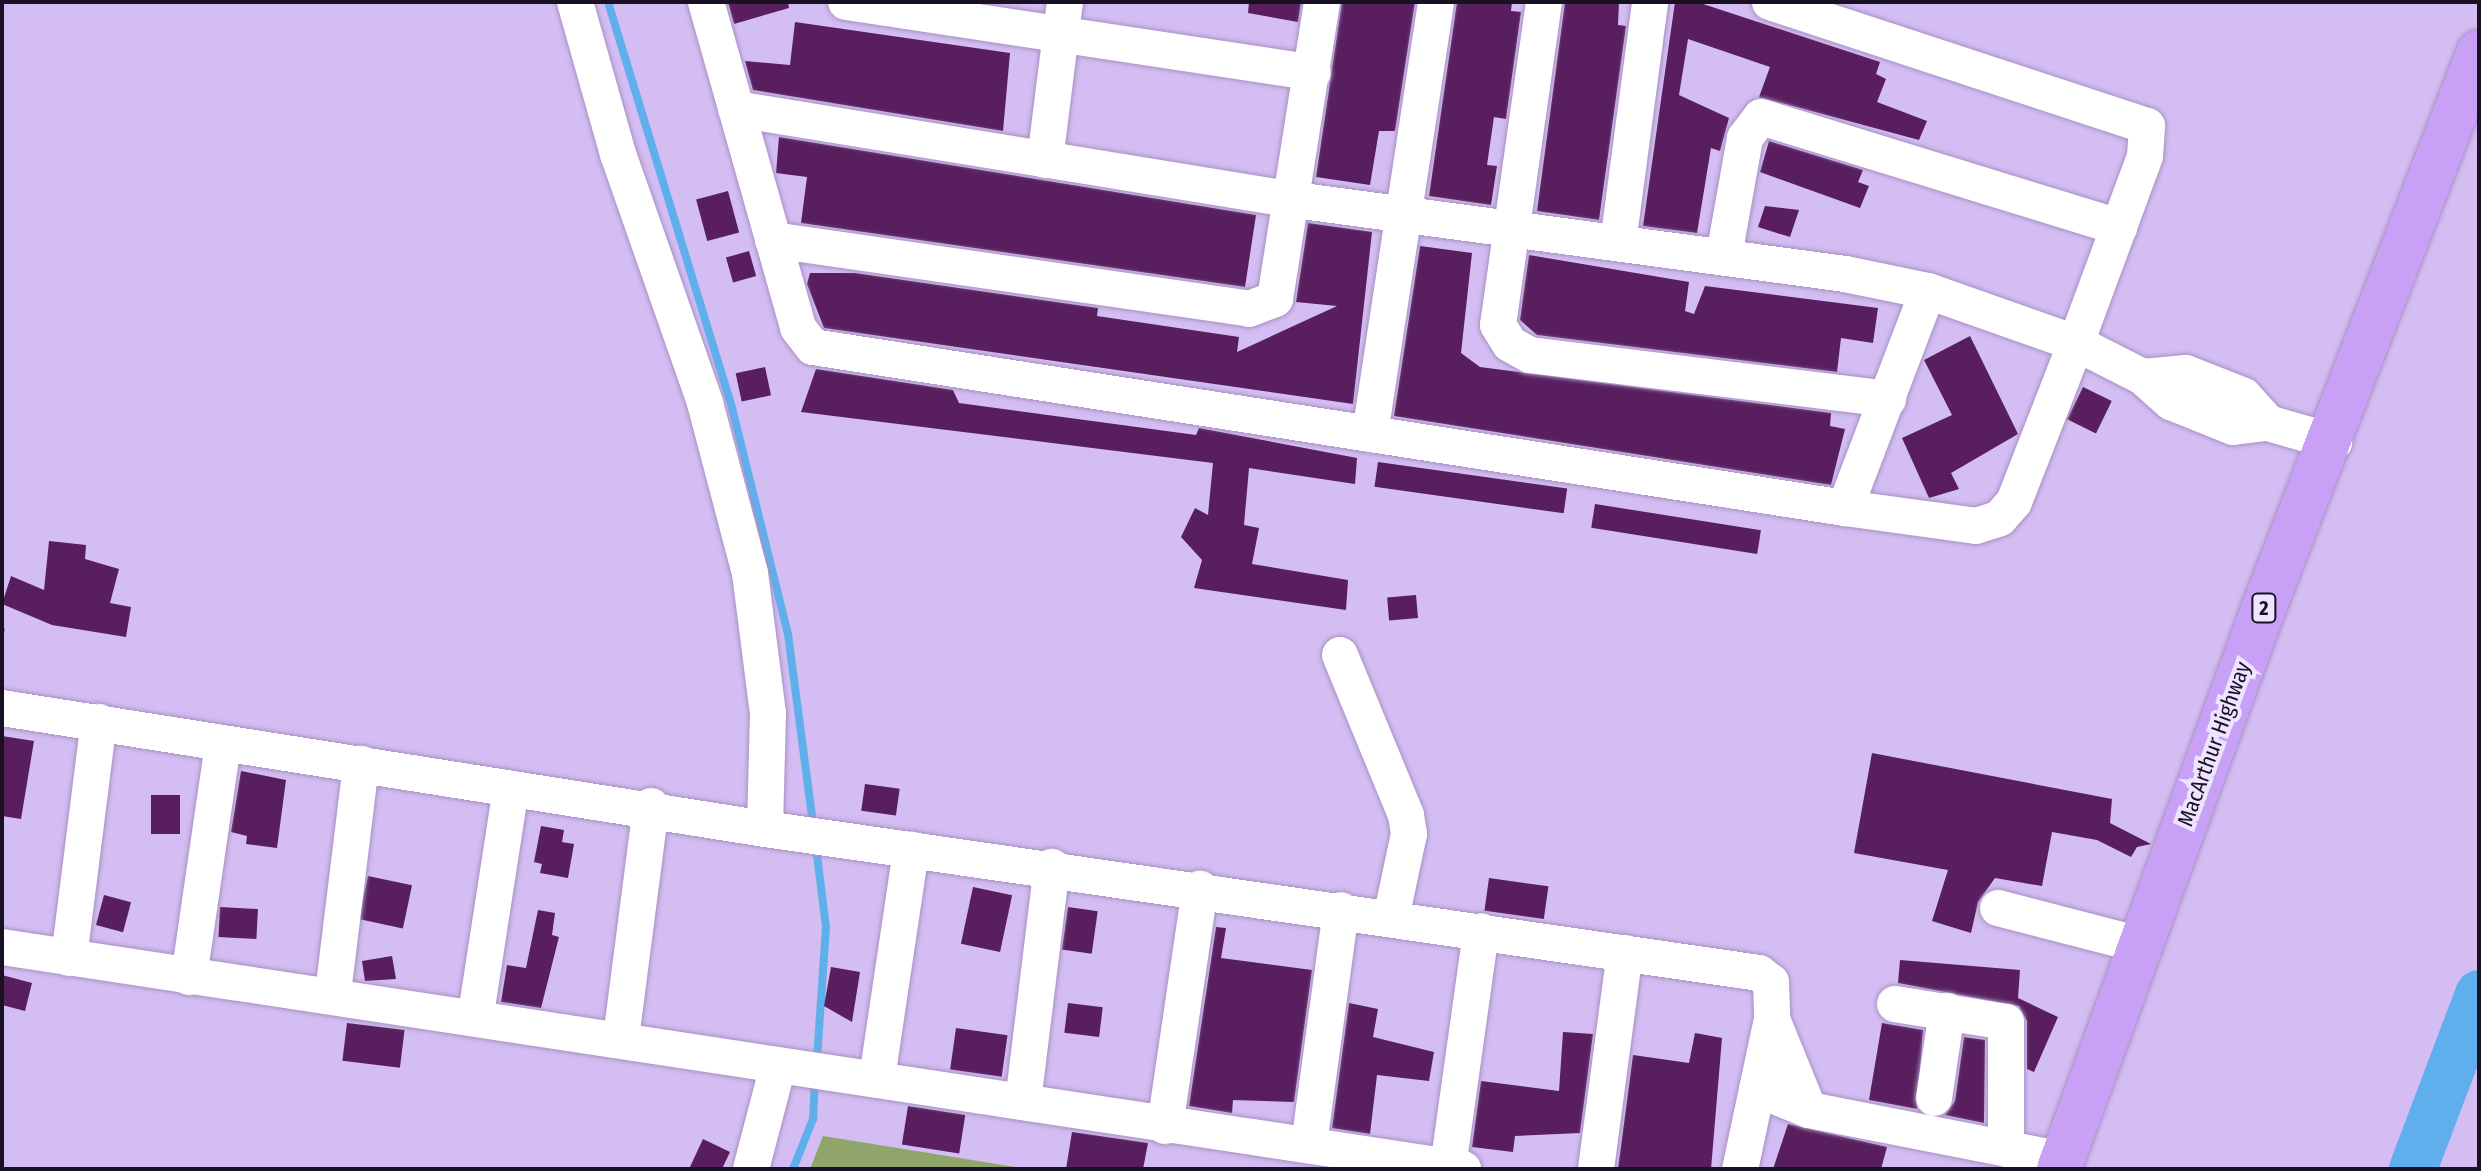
<!DOCTYPE html>
<html>
<head>
<meta charset="utf-8">
<style>
  body { margin:0 }
  #map { position:relative; width:2481px; height:1171px; overflow:hidden; background:#d4bdf2; font-family:"Fira Sans Condensed",sans-serif }
  div>[style] { position:absolute }
  .green>* { inset:0; background:#90a56a }
  .stream>* { height:8px; margin:-4px; padding:0 4px; transform-origin:4px; border-radius:4px; background:#60afed }
  .river>* { height:48px; margin:-24px; padding:0 24px; transform-origin:24px; border-radius:24px; background:#60afed }
  .building>* { inset:0; background:#581e5d; transform-origin:0 0 }
  .path>* { height:5px; margin-top:-2.5px; transform-origin:0; background:repeating-linear-gradient(90deg,#9b88b3 0 4px,transparent 0 10px) }
  .roads { filter:drop-shadow(0 0 2px #a791c4) drop-shadow(0 0 2px #a791c4) }
  .minor>* { height:36px; margin:-18px; padding:0 18px; transform-origin:18px; border-radius:18px; background:#fff }
  .highway>* { height:44px; margin:-22px; padding:0 22px; transform-origin:22px; border-radius:22px; background:#c8a1f7 }
  span { translate:-50% -50%; white-space:nowrap; text-align:center; line-height:1.15; -webkit-text-stroke:8px #efe4ff; paint-order:stroke }
  .shield-label span { padding:2px 6px; background:#efe4ff; border:2px solid; border-radius:6px; -webkit-text-stroke-width:0 }
  .shield-label { font-size:20px; color:#191023; font-weight:700 }
  .street-label { font-size:22px; color:#191023 }
  .frame { position:absolute; inset:0; border:4px solid #191023; pointer-events:none }
</style>
</head>
<body>
<div id="map">
  <div class="green">
    <div style="clip-path:polygon(823px 1136px,935px 1154px,1028px 1169px,810px 1169px)"></div>
  </div>
  <div class="stream">
    <div style="left:608px;top:2px;width:425px;rotate:73deg"></div>
    <div style="left:732px;top:408px;width:233px;rotate:76.1deg"></div>
    <div style="left:788px;top:634px;width:193px;rotate:82.5deg"></div>
    <div style="left:816px;top:847px;width:81px;rotate:82.9deg"></div>
    <div style="left:826px;top:927px;width:133px;rotate:93.9deg"></div>
    <div style="left:793px;top:1169px;width:54px;rotate:-68.2deg"></div>
    <div style="left:813px;top:1119px;width:37px;rotate:-87deg"></div>
  </div>
  <div class="river">
    <div style="left:2413px;top:1169px;width:187px;rotate:-69.3deg"></div>
  </div>
  <div class="building">
    <div style="clip-path:polygon(728px 2px,788px 2px,789px 8px,734px 24px)"></div>
    <div style="clip-path:polygon(1249px 2px,1301px 2px,1298px 22px,1248px 13px)"></div>
    <div style="clip-path:polygon(1342px 2px,1415px 2px,1395px 131px,1379px 131px,1370px 185px,1316px 177px)"></div>
    <div style="clip-path:polygon(1457px 2px,1512px 2px,1511px 11px,1521px 12px,1506px 119px,1494px 117px,1487px 165px,1497px 166px,1491px 205px,1429px 196px)"></div>
    <div style="clip-path:polygon(1565px 2px,1619px 2px,1618px 25px,1626px 26px,1599px 220px,1537px 211px)"></div>
    <div style="clip-path:polygon(1675px 2px,1697px 2px,1880px 62px,1876px 74px,1886px 79px,1877px 102px,1927px 121px,1919px 140px,1759px 97px,1770px 67px,1688px 39px,1679px 95px,1729px 118px,1720px 151px,1711px 148px,1697px 233px,1643px 226px)"></div>
    <div style="clip-path:polygon(795px 22px,1010px 53px,1003px 131px,753px 90px,745px 61px,790px 65px)"></div>
    <div style="clip-path:polygon(779px 137px,1256px 215px,1245px 287px,801px 223px,807px 177px,776px 173px)"></div>
    <div style="clip-path:polygon(1769px 141px,1863px 170px,1858px 182px,1869px 186px,1860px 208px,1760px 172px)"></div>
    <div style="left:728px;top:191px;width:43px;height:33px;rotate:75deg"></div>
    <div style="clip-path:polygon(1765px 206px,1799px 210px,1790px 237px,1758px 227px)"></div>
    <div style="clip-path:polygon(1308px 223px,1372px 232px,1353px 404px,824px 328px,807px 284px,810px 273px,855px 273px,1098px 308px,1097px 316px,1239px 337px,1237px 352px,1337px 306px,1296px 302px)"></div>
    <div style="clip-path:polygon(1420px 246px,1472px 253px,1461px 353px,1480px 367px,1831px 413px,1830px 426px,1845px 429px,1831px 485px,1394px 416px)"></div>
    <div style="left:749px;top:251px;width:26px;height:24px;rotate:74deg"></div>
    <div style="clip-path:polygon(1529px 255px,1689px 282px,1685px 311px,1694px 314px,1705px 286px,1878px 308px,1873px 343px,1841px 338px,1837px 372px,1537px 335px,1520px 320px)"></div>
    <div style="clip-path:polygon(1970px 336px,2018px 434px,1951px 473px,1959px 489px,1929px 498px,1902px 438px,1952px 415px,1924px 360px)"></div>
    <div style="left:765px;top:367px;width:29px;height:30px;rotate:78deg"></div>
    <div style="clip-path:polygon(816px 369px,953px 390px,959px 403px,1196px 435px,1199px 428px,1357px 458px,1355px 484px,1249px 468px,1244px 525px,1259px 528px,1252px 564px,1348px 580px,1346px 610px,1194px 588px,1202px 560px,1181px 537px,1195px 508px,1208px 515px,1213px 463px,801px 412px)"></div>
    <div style="left:2083px;top:387px;width:32px;height:36px;rotate:26deg"></div>
    <div style="left:1378px;top:462px;width:191px;height:25px;rotate:8deg"></div>
    <div style="left:1595px;top:504px;width:168px;height:24px;rotate:9deg"></div>
    <div style="clip-path:polygon(49px 541px,86px 545px,85px 559px,119px 569px,110px 603px,131px 607px,126px 637px,52px 625px,2px 604px,11px 576px,44px 590px)"></div>
    <div style="left:1416px;top:595px;width:23px;height:29px;rotate:85deg"></div>
    <div style="clip-path:polygon(2px 736px,34px 741px,21px 819px,2px 816px)"></div>
    <div style="clip-path:polygon(1872px 753px,2112px 799px,2110px 823px,2151px 844px,2137px 847px,2131px 857px,2097px 840px,2052px 832px,2042px 886px,1995px 878px,1978px 902px,1971px 933px,1932px 921px,1948px 870px,1854px 853px)"></div>
    <div style="clip-path:polygon(241px 771px,286px 780px,277px 848px,246px 844px,247px 836px,231px 832px)"></div>
    <div style="left:865px;top:784px;width:35px;height:27px;rotate:8deg"></div>
    <div style="left:151px;top:795px;width:29px;height:39px"></div>
    <div style="clip-path:polygon(541px 826px,564px 830px,562px 842px,574px 844px,568px 878px,540px 873px,542px 864px,534px 862px)"></div>
    <div style="left:368px;top:876px;width:45px;height:44px;rotate:12deg"></div>
    <div style="left:1489px;top:878px;width:60px;height:33px;rotate:8deg"></div>
    <div style="left:973px;top:887px;width:40px;height:58px;rotate:12deg"></div>
    <div style="left:104px;top:895px;width:28px;height:31px;rotate:15deg"></div>
    <div style="left:220px;top:907px;width:38px;height:30px;rotate:3deg"></div>
    <div style="left:1068px;top:907px;width:30px;height:43px;rotate:8deg"></div>
    <div style="clip-path:polygon(538px 910px,555px 913px,552px 935px,559px 937px,541px 1008px,501px 1002px,507px 965px,526px 968px)"></div>
    <div style="clip-path:polygon(1216px 927px,1226px 928px,1221px 958px,1312px 970px,1294px 1102px,1233px 1100px,1232px 1113px,1189px 1106px)"></div>
    <div style="clip-path:polygon(392px 956px,396px 979px,365px 981px,362px 961px)"></div>
    <div style="clip-path:polygon(1900px 960px,2020px 970px,2018px 998px,2058px 1017px,2034px 1072px,2027px 1069px,2027px 1021px,2019px 1006px,1898px 983px)"></div>
    <div style="clip-path:polygon(831px 967px,860px 972px,852px 1022px,824px 1006px)"></div>
    <div style="clip-path:polygon(2px 975px,32px 983px,25px 1011px,2px 1005px)"></div>
    <div style="left:1068px;top:1003px;width:35px;height:30px;rotate:7deg"></div>
    <div style="clip-path:polygon(1349px 1003px,1378px 1009px,1373px 1037px,1434px 1052px,1429px 1081px,1377px 1075px,1370px 1134px,1332px 1128px)"></div>
    <div style="left:347px;top:1023px;width:58px;height:38px;rotate:7deg"></div>
    <div style="clip-path:polygon(1882px 1023px,1923px 1030px,1917px 1109px,1869px 1100px)"></div>
    <div style="left:956px;top:1028px;width:52px;height:42px;rotate:8deg"></div>
    <div style="clip-path:polygon(1563px 1032px,1593px 1034px,1580px 1133px,1515px 1136px,1513px 1152px,1472px 1147px,1481px 1081px,1559px 1091px)"></div>
    <div style="clip-path:polygon(1695px 1033px,1722px 1038px,1711px 1169px,1618px 1169px,1633px 1055px,1689px 1063px)"></div>
    <div style="clip-path:polygon(1964px 1037px,1985px 1040px,1984px 1123px,1945px 1115px,1955px 1101px)"></div>
    <div style="left:908px;top:1106px;width:58px;height:39px;rotate:9deg"></div>
    <div style="clip-path:polygon(1788px 1124px,1887px 1147px,1881px 1169px,1773px 1169px)"></div>
    <div style="clip-path:polygon(1072px 1132px,1148px 1143px,1143px 1169px,1066px 1169px)"></div>
    <div style="clip-path:polygon(703px 1139px,730px 1152px,722px 1169px,689px 1169px)"></div>
  </div>
  <div class="path">
    <div style="left:2px;top:631px;width:4px;rotate:-76deg"></div>
  </div>
  <div class="roads">
    <div class="minor">
      <div style="left:575px;top:2px;width:158px;rotate:74.2deg"></div>
      <div style="left:618px;top:154px;width:264px;rotate:70.7deg"></div>
      <div style="left:705px;top:403px;width:176px;rotate:75.2deg"></div>
      <div style="left:750px;top:573px;width:141px;rotate:82.7deg"></div>
      <div style="left:768px;top:713px;width:116px;rotate:91.5deg"></div>
      <div style="left:706px;top:2px;width:339px;rotate:74.2deg"></div>
      <div style="left:798px;top:328px;width:24px;rotate:52deg"></div>
      <div style="left:813px;top:347px;width:1044px;rotate:8.87deg"></div>
      <div style="left:1845px;top:508px;width:132px;rotate:7.8deg"></div>
      <div style="left:1976px;top:526px;width:25px;rotate:-18deg"></div>
      <div style="left:2000px;top:518px;width:21px;rotate:-49deg"></div>
      <div style="left:2014px;top:502px;width:171px;rotate:-68.7deg"></div>
      <div style="left:2076px;top:343px;width:199px;rotate:-69.7deg"></div>
      <div style="left:2145px;top:156px;width:30px;rotate:-86deg"></div>
      <div style="left:2147px;top:126px;width:397px;rotate:-161.8deg"></div>
      <div style="left:846px;top:2px;width:472px;rotate:8.6deg"></div>
      <div style="left:1544px;top:2px;width:326px;rotate:98.1deg"></div>
      <div style="left:1498px;top:325px;width:22px;rotate:58deg"></div>
      <div style="left:1510px;top:344px;width:23px;rotate:29deg"></div>
      <div style="left:1530px;top:355px;width:361px;rotate:7deg"></div>
      <div style="left:736px;top:109px;width:566px;rotate:9.25deg"></div>
      <div style="left:1295px;top:200px;width:555px;rotate:7.66deg"></div>
      <div style="left:1845px;top:274px;width:85px;rotate:11.6deg"></div>
      <div style="left:1928px;top:291px;width:157px;rotate:19.4deg"></div>
      <div style="left:2076px;top:343px;width:75px;rotate:26.9deg"></div>
      <div style="left:2143px;top:377px;width:38px;rotate:42deg"></div>
      <div style="left:2171px;top:402px;width:67px;rotate:22deg"></div>
      <div style="left:2233px;top:427px;width:35px;rotate:-7deg"></div>
      <div style="left:2268px;top:423px;width:69px;rotate:16.1deg"></div>
      <div style="left:1045px;top:160px;width:159px;rotate:-82.8deg"></div>
      <div style="left:773px;top:240px;width:481px;rotate:8.2deg"></div>
      <div style="left:1249px;top:309px;width:28px;rotate:-21deg"></div>
      <div style="left:1275px;top:299px;width:301px;rotate:-81deg"></div>
      <div style="left:1618px;top:243px;width:243px;rotate:-82.4deg"></div>
      <div style="left:1724px;top:256px;width:120px;rotate:-79.9deg"></div>
      <div style="left:1745px;top:138px;width:26px;rotate:-53deg"></div>
      <div style="left:1761px;top:117px;width:375px;rotate:17.1deg"></div>
      <div style="left:2143px;top:377px;width:43px;rotate:-5.3deg"></div>
      <div style="left:2186px;top:373px;width:62px;rotate:21.6deg"></div>
      <div style="left:2244px;top:396px;width:36px;rotate:48deg"></div>
      <div style="left:1370px;top:434px;width:437px;rotate:-81.3deg"></div>
      <div style="left:1845px;top:508px;width:232px;rotate:-69.1deg"></div>
      <div style="left:1340px;top:655px;width:173px;rotate:67.6deg"></div>
      <div style="left:1406px;top:815px;width:19px;rotate:81deg"></div>
      <div style="left:1409px;top:834px;width:86px;rotate:102.1deg"></div>
      <div style="left:2px;top:708px;width:773px;rotate:9.01deg"></div>
      <div style="left:765px;top:829px;width:1004px;rotate:8.24deg"></div>
      <div style="left:1759px;top:973px;width:15px;rotate:37deg"></div>
      <div style="left:1771px;top:982px;width:37px;rotate:88deg"></div>
      <div style="left:1772px;top:1019px;width:153px;rotate:102deg"></div>
      <div style="left:1998px;top:908px;width:148px;rotate:14.5deg"></div>
      <div style="left:2px;top:947px;width:1478px;rotate:8.64deg"></div>
      <div style="left:69px;top:958px;width:238px;rotate:-82.8deg"></div>
      <div style="left:189px;top:977px;width:236px;rotate:-81.7deg"></div>
      <div style="left:333px;top:993px;width:231px;rotate:-83deg"></div>
      <div style="left:1895px;top:1004px;width:112px;rotate:9.2deg"></div>
      <div style="left:2006px;top:1022px;width:127px;rotate:90deg"></div>
      <div style="left:476px;top:1014px;width:228px;rotate:-81.2deg"></div>
      <div style="left:1772px;top:1019px;width:98px;rotate:67.9deg"></div>
      <div style="left:621px;top:1038px;width:234px;rotate:-82.6deg"></div>
      <div style="left:877px;top:1078px;width:231px;rotate:-81.5deg"></div>
      <div style="left:1757px;top:1089px;width:56px;rotate:22deg"></div>
      <div style="left:1809px;top:1110px;width:259px;rotate:11.1deg"></div>
      <div style="left:1934px;top:1098px;width:88px;rotate:-81.5deg"></div>
      <div style="left:1023px;top:1102px;width:237px;rotate:-83deg"></div>
      <div style="left:1165px;top:1126px;width:240px;rotate:-81.6deg"></div>
      <div style="left:1309px;top:1144px;width:236px;rotate:-82.2deg"></div>
      <div style="left:1448px;top:1167px;width:238px;rotate:-82deg"></div>
      <div style="left:751px;top:1169px;width:106px;rotate:-75.3deg"></div>
      <div style="left:1596px;top:1169px;width:218px;rotate:-82.4deg"></div>
    </div>
    <div class="highway">
      <div style="left:2059px;top:1169px;width:595px;rotate:-69.95deg"></div>
      <div style="left:2263px;top:610px;width:598px;rotate:-68.84deg"></div>
    </div>
  </div>
  <div class="shield-label">
    <span style="left:2264px;top:608px">2</span>
  </div>
  <div class="street-label">
    <span style="left:2214px;top:744px;rotate:-70deg">MacArthur Highway</span>
  </div>
  <div class="frame"></div>
</div>
</body>
</html>
